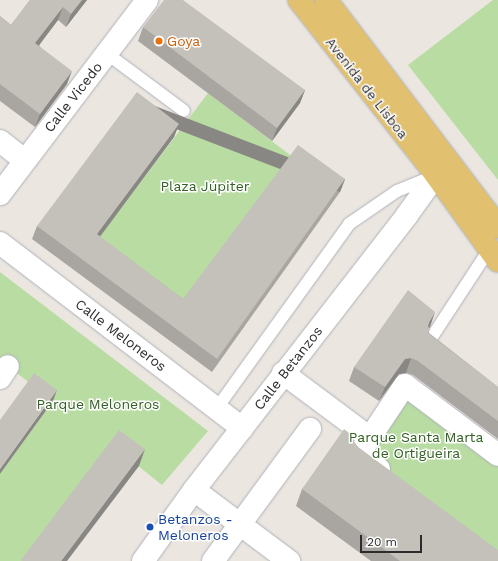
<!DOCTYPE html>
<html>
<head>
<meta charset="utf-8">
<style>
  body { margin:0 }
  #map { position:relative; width:498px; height:561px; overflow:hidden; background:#ebe6e0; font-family:"Work Sans",sans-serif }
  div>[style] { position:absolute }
  .green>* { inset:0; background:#b9dca2; transform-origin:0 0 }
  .roads { filter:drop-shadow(0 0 1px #b0b2ba) drop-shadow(0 0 1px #b0b2ba) }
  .lane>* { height:12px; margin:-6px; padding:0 6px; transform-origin:6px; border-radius:6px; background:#fff }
  .street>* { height:22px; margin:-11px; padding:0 11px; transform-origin:11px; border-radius:11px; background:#fff }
  .primary>* { height:22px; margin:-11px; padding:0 11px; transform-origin:11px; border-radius:11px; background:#e1c06f }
  .wall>* { inset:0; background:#a9a6a1 }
  .shaded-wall>* { inset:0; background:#898783; transform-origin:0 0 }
  .building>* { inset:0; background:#c4c1bb }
  .dots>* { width:11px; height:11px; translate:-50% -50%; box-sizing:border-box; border:2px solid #fff; border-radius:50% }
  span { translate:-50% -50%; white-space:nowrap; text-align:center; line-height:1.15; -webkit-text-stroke:3px #fff; paint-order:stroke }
  .food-label { font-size:14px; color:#c56008 }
  .left { translate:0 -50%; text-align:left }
  .street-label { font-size:14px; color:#2c2c2c }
  .park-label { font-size:14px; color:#336123 }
  .transit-label { font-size:14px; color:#164399 }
  .scale { position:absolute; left:360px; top:535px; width:62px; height:18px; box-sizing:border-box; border:2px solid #2c2c2c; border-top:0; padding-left:5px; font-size:12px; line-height:14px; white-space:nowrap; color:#2c2c2c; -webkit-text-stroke:3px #fff; paint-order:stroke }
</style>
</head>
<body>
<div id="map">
  <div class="green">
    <div style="clip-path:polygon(493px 0,498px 0,498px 180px,408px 65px)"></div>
    <div style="left:208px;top:93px;width:107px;height:203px;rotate:37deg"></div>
    <div style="clip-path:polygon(0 272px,208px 431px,162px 485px,132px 461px,27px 561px,0 561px,0 474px,53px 401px,0 360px)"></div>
    <div style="clip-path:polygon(405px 384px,498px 454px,498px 557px,357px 454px)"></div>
  </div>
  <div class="roads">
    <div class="lane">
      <div style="left:106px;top:53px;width:97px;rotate:36.6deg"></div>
      <div style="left:430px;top:340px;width:108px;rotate:-56.8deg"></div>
      <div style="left:217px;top:408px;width:226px;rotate:-54.3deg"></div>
      <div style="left:349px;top:224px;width:58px;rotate:-34.5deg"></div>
      <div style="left:397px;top:191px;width:37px;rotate:-22deg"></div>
    </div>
    <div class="street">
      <div style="left:0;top:141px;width:31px;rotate:38deg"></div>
      <div style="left:0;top:194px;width:243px;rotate:-52.8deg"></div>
      <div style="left:0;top:243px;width:305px;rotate:37.4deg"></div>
      <div style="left:283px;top:373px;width:107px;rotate:36.7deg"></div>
      <div style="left:0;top:378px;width:14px;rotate:-56deg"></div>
      <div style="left:379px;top:469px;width:25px;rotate:-143deg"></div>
      <div style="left:359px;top:454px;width:83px;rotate:-56.3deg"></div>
      <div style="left:405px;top:385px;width:116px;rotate:37deg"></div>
      <div style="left:194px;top:490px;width:119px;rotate:36.8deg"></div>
      <div style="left:143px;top:561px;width:87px;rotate:-54.3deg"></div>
      <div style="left:194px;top:490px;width:348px;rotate:-52.2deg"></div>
      <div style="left:407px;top:215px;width:49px;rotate:-54.1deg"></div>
      <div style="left:436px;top:175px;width:17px;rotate:-40deg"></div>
      <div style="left:213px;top:561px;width:164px;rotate:-53.7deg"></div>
    </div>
    <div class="primary">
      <div style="left:299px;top:0;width:222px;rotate:51.9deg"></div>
      <div style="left:436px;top:175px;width:106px;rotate:54.2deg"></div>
      <div style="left:326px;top:0;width:285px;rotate:52.8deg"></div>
    </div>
  </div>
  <div class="wall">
    <div style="clip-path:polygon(30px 0,87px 0,66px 27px,58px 20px,39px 45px,67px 84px,35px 127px,0 101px,0 16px,11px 25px)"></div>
    <div style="clip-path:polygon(143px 27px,305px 90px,300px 103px,272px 141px,138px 41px)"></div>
    <div style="clip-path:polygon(179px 124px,174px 137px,100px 237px,183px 299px,345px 179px,340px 192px,212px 372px,32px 239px,37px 226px)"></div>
    <div style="clip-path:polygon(430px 327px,429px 328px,429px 333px,498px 387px,498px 439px,413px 375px,406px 373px,399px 374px,379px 401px,349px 381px,354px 367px)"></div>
    <div style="clip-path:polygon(354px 442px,358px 447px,498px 561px,371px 561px,296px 506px,302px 489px)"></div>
  </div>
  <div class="shaded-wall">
    <div style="clip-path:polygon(82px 0,87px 0,66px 27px,71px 14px)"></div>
    <div style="clip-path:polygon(63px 7px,58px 20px,31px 56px,35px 43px)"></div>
    <div style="clip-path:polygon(72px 71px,67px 84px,35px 127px,40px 114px)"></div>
    <div style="clip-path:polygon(305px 90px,300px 103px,272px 141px,277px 128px)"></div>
    <div style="clip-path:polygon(179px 124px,174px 137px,92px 247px,97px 234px)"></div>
    <div style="left:345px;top:179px;width:14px;height:221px;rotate:111deg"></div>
    <div style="clip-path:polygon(435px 312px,430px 327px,424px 336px,429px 322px)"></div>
    <div style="clip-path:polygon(411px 358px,406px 373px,399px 374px,379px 401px,385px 387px,405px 359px)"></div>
    <div style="clip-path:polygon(57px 390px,53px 401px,0 474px,0 469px)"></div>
    <div style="clip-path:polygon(145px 449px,139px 466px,67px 561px,61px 561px)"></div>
  </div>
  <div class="building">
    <div style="clip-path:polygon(30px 0,82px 0,71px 14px,63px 7px,35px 43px,72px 71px,40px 114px,0 84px,0 16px,11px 25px)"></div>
    <div style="clip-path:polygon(164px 0,183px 0,305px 90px,277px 128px,143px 27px)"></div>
    <div style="clip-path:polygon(137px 92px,179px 124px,97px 234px,183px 299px,298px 145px,345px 179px,217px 359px,37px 226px)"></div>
    <div style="clip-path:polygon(408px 290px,435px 312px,429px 322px,428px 326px,430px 330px,428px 333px,498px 387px,498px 421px,418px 361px,411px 358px,405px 359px,385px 387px,354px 367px)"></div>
    <div style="clip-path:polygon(34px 373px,57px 390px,0 469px,0 420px)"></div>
    <div style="clip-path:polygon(344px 429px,353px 436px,354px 442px,358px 447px,498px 550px,498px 561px,400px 561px,302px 489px)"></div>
    <div style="clip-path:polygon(119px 430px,145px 449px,61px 561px,22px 561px,21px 560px)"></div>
  </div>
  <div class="dots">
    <div style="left:159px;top:41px;background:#e8710a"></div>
    <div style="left:150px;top:527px;background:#1a4fb4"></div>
  </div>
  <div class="food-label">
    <span class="left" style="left:167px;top:41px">Goya</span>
  </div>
  <div class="street-label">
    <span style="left:367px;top:88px;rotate:52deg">Avenida de Lisboa</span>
    <span style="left:73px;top:97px;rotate:-52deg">Calle Vicedo</span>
    <span style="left:121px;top:335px;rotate:37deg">Calle Meloneros</span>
    <span style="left:288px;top:368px;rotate:-52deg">Calle Betanzos</span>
  </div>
  <div class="park-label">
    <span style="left:205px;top:186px">Plaza Júpiter</span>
    <span style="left:98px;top:404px">Parque Meloneros</span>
    <span style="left:416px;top:445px">Parque Santa Marta<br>de Ortigueira</span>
  </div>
  <div class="transit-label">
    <span class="left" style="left:158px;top:527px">Betanzos -<br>Meloneros</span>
  </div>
  <div class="scale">20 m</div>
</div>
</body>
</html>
